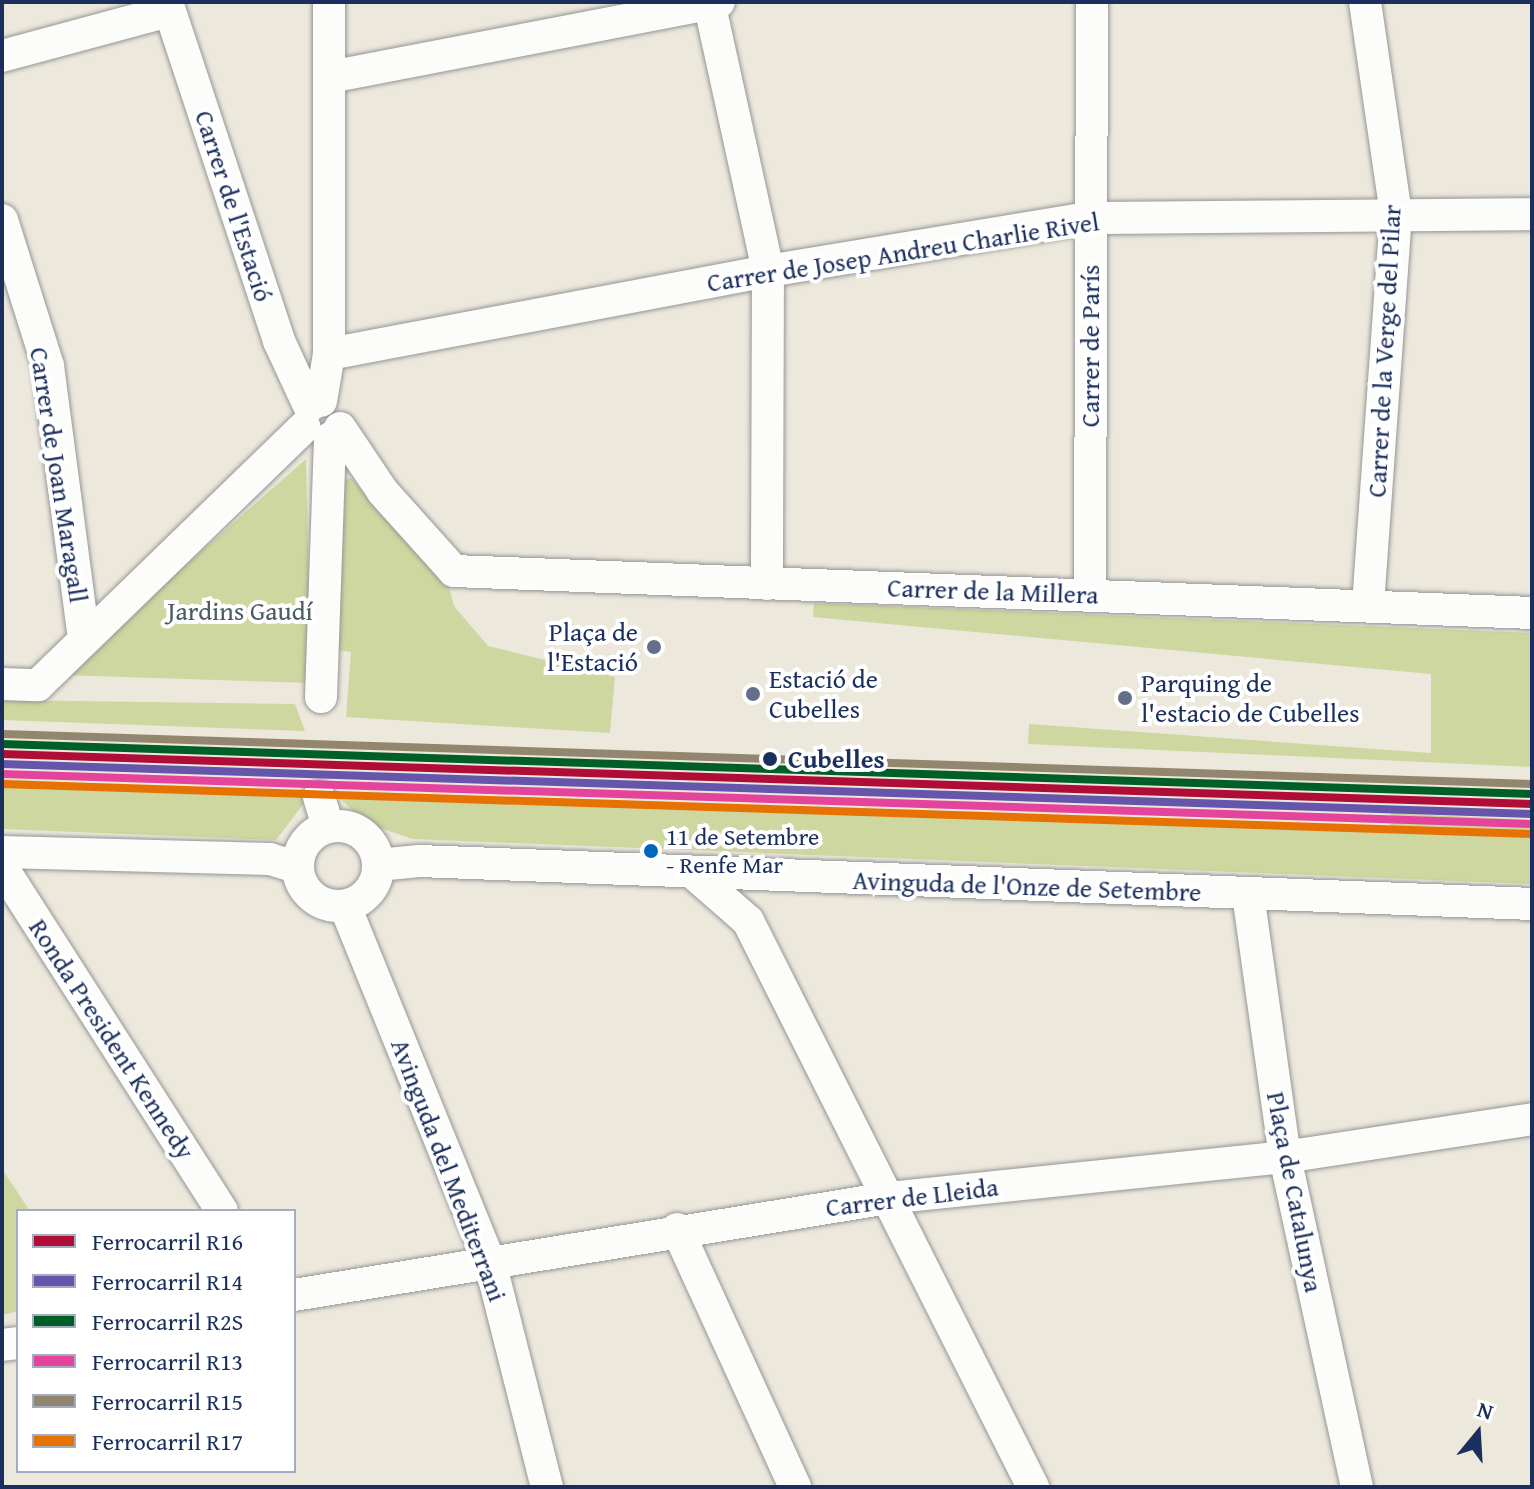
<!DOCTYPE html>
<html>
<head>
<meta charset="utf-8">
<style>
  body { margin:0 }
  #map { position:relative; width:1534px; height:1489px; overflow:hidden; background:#ede8dc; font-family:"Gentium Book Plus",serif }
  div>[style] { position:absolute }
  .green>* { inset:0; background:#ced79f }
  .roads { filter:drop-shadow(0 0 2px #949697) drop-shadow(0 0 2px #949697) }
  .minor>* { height:32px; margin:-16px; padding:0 16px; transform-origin:16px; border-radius:16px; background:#fcfcfa }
  .minor>.ring { margin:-16px; padding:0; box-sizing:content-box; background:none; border:32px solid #fcfcfa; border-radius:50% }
  .rail-1>* { height:8px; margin:-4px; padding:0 4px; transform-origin:4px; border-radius:4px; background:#af0d38 }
  .rail-2>* { height:8px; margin:-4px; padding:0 4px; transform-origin:4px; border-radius:4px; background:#6556ac }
  .rail-3>* { height:8px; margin:-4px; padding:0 4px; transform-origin:4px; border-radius:4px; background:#005f27 }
  .rail-4>* { height:8px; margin:-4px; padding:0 4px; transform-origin:4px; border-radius:4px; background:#e5449c }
  .rail-5>* { height:8px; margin:-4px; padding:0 4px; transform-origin:4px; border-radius:4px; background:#93866e }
  .rail-6>* { height:8px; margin:-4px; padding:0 4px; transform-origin:4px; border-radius:4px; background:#e77204 }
  .dots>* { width:22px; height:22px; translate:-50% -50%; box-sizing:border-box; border:4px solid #fff; border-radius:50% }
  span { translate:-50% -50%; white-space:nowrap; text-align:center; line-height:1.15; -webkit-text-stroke:8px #fff; paint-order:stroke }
  .bus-label { font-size:24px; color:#1b2f5e }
  .left { translate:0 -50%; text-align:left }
  .street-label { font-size:26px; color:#1b2f5e }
  .park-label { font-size:26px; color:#495d62 }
  .poi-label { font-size:26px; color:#1b2f5e }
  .right { translate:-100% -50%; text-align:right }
  .stop-label { font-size:26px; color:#1b2f5e; font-weight:700 }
  .frame { position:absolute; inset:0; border:4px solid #1b2f5e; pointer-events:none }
  .legend { position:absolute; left:16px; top:1209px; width:280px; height:264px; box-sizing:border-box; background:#fff; border:2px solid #a4acbf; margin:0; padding:10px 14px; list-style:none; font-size:24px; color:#1b2f5e }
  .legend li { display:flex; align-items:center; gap:16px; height:40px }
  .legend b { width:40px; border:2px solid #a4acbf }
  .north { position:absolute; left:1438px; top:1393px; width:80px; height:80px; -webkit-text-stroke:6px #fff; paint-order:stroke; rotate:18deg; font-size:22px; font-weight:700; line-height:32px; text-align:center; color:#1b2f5e }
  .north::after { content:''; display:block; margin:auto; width:28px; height:36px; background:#1b2f5e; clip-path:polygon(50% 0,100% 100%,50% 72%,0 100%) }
</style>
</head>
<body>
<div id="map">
  <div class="green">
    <div style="clip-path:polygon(306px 459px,311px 683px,61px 675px)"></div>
    <div style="clip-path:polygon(351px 478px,449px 586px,454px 606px,488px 646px,615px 677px,610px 733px,346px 717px,351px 652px,338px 650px,344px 480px)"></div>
    <div style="clip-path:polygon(814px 603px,1532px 633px,1532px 767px,1028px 744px,1029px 724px,1431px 753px,1431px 674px,813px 617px)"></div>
    <div style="clip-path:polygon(2px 700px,295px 704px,305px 731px,2px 720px)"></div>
    <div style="clip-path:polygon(2px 779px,310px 795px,276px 840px,2px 829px)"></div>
    <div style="clip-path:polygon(340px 798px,1390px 826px,1391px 813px,1532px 820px,1532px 884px,413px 839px,365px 823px)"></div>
    <div style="clip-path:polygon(2px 1169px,30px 1211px,18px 1211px,18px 1311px,2px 1315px)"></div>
  </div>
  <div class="roads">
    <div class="minor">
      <div style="left:167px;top:2px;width:357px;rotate:71.7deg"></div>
      <div style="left:279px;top:341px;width:72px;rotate:65.2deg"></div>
      <div style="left:709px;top:2px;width:275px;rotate:77.6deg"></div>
      <div style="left:768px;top:271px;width:313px;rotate:90.2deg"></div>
      <div style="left:1365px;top:2px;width:214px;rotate:81.7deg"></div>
      <div style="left:1396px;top:214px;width:393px;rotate:94.1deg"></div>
      <div style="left:2px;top:56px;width:173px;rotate:-15.1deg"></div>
      <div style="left:330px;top:77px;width:396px;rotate:-10.9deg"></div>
      <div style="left:2px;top:220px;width:153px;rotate:72.5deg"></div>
      <div style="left:48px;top:366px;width:275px;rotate:82.5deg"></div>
      <div style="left:329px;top:354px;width:447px;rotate:-10.7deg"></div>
      <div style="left:768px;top:271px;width:325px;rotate:-9.4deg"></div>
      <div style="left:1089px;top:218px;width:443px;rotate:-0.5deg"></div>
      <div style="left:321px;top:401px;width:48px;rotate:-80.3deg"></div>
      <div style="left:329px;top:354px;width:352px;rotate:-90deg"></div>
      <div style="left:340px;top:428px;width:77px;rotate:56.1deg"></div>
      <div style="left:383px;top:492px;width:106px;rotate:48.1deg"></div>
      <div style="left:454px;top:571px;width:1079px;rotate:2.23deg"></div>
      <div style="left:1090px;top:593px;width:591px;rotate:-89.81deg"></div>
      <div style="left:2px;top:684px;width:36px;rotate:2deg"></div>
      <div style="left:38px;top:685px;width:371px;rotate:-44.1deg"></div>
      <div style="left:321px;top:697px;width:259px;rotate:-88deg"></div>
      <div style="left:319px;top:797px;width:31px;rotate:73deg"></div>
      <div class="ring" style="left:298px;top:826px;width:48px;height:48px"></div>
      <div style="left:2px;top:852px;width:268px;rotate:1.5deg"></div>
      <div style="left:270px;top:859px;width:28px;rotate:17deg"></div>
      <div style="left:378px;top:865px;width:41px;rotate:-5.6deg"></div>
      <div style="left:419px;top:861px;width:1114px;rotate:2.21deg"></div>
      <div style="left:2px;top:867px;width:408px;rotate:57.4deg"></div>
      <div style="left:692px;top:872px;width:74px;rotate:41.2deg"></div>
      <div style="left:748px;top:921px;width:634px;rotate:63.27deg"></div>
      <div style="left:1248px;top:894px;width:266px;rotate:82deg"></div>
      <div style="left:1285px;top:1157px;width:338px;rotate:77.7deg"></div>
      <div style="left:345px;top:906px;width:388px;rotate:67.9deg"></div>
      <div style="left:491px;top:1266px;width:228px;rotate:75.8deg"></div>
      <div style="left:677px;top:1229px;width:284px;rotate:65.4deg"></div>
      <div style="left:294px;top:1295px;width:602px;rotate:-9.27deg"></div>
      <div style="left:888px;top:1198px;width:399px;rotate:-5.9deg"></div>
      <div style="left:1285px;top:1157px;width:250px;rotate:-8.7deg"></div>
      <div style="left:2px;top:1345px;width:16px;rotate:-7deg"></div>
    </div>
  </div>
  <div class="rail-1">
    <div style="left:2px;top:754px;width:1531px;rotate:1.87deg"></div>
  </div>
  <div class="rail-2">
    <div style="left:2px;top:764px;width:1531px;rotate:1.87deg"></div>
  </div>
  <div class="rail-3">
    <div style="left:2px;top:744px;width:1531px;rotate:1.87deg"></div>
  </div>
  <div class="rail-4">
    <div style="left:2px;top:774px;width:1530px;rotate:1.87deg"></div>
  </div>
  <div class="rail-5">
    <div style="left:3px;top:734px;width:1530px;rotate:1.87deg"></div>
  </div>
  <div class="rail-6">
    <div style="left:2px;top:784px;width:1530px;rotate:1.87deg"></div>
  </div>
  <div class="dots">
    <div style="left:654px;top:647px;background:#64708a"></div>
    <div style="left:753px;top:694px;background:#64708a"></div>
    <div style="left:1125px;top:698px;background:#64708a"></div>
    <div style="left:770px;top:759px;background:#1b2f5e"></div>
    <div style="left:651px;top:851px;background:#0065bd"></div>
  </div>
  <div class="bus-label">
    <span class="left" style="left:666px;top:851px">11 de Setembre<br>- Renfe Mar</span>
  </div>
  <div class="street-label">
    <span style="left:234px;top:206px;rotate:72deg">Carrer de l'Estació</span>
    <span style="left:903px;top:252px;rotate:-9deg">Carrer de Josep Andreu Charlie Rivel</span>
    <span style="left:1090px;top:346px;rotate:-90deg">Carrer de París</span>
    <span style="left:1384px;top:351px;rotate:-87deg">Carrer de la Verge del Pilar</span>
    <span style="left:59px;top:475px;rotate:81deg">Carrer de Joan Maragall</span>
    <span style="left:993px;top:591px;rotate:2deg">Carrer de la Millera</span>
    <span style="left:1027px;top:886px;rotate:2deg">Avinguda de l'Onze de Setembre</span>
    <span style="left:112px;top:1039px;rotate:57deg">Ronda President Kennedy</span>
    <span style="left:449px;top:1170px;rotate:69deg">Avinguda del Mediterrani</span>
    <span style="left:1295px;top:1192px;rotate:79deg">Plaça de Catalunya</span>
    <span style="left:912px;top:1197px;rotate:-7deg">Carrer de Lleida</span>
  </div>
  <div class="park-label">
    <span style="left:240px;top:611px">Jardins Gaudí</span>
  </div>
  <div class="poi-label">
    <span class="right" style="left:638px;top:647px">Plaça de<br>l'Estació</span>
    <span class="left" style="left:769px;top:694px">Estació de<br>Cubelles</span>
    <span class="left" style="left:1141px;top:698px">Parquing de<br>l'estacio de Cubelles</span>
  </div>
  <div class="stop-label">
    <span class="left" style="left:788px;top:759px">Cubelles</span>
  </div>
  <div class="frame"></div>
  <ul class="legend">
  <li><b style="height:10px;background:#af0d38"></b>Ferrocarril R16</li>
  <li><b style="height:10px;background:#6556ac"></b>Ferrocarril R14</li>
  <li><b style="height:10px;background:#005f27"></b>Ferrocarril R2S</li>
  <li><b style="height:10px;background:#e5449c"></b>Ferrocarril R13</li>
  <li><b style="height:10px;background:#93866e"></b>Ferrocarril R15</li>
  <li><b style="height:10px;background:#e77204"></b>Ferrocarril R17</li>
  </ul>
  <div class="north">N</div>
</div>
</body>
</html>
